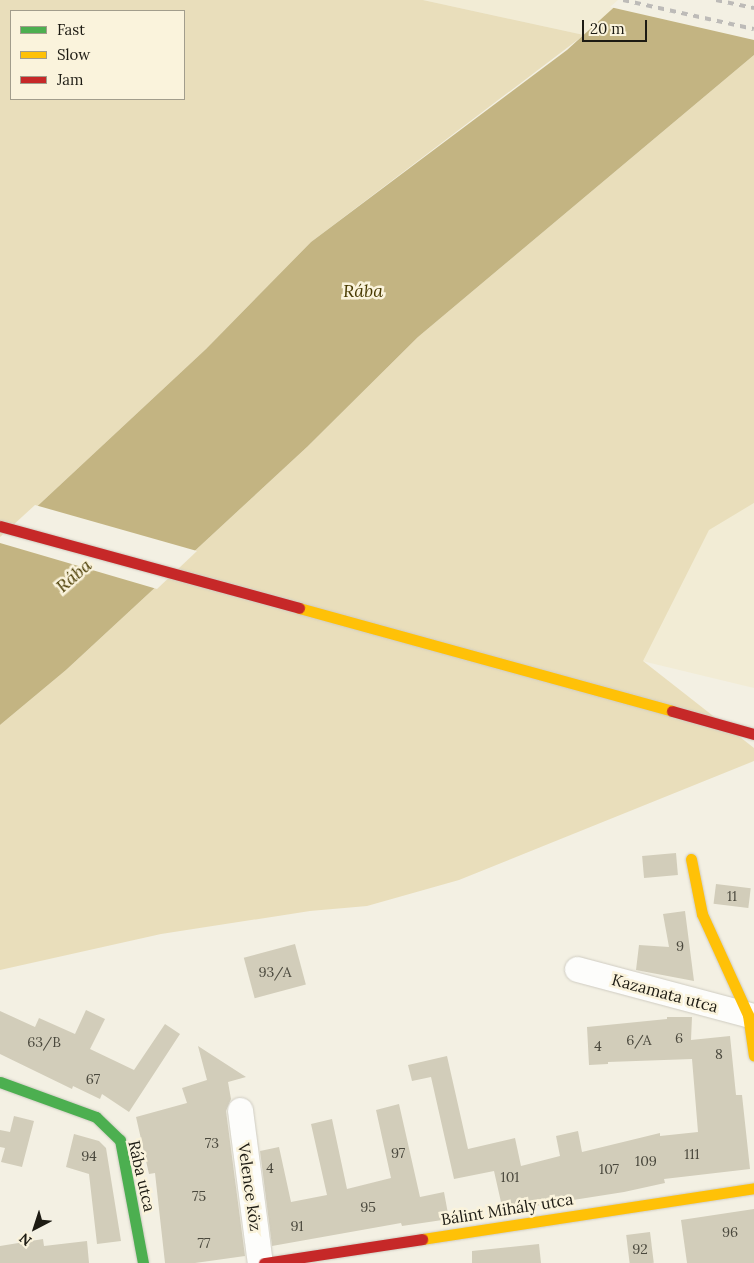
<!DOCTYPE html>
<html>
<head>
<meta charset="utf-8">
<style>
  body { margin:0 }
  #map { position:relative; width:754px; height:1263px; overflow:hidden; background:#f3f0e3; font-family:Lora,serif }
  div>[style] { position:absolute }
  .built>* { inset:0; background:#f2ecd5 }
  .green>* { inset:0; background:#e9debb }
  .water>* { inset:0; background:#c3b482 }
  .pier>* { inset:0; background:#f3f0e3 }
  .building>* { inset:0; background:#d2cdba; transform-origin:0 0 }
  .roads { filter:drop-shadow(0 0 1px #cfccc2) drop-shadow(0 0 1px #cfccc2) }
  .street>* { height:25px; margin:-12.5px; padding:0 12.5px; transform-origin:12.5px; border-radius:12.5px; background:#fdfdfb }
  .fast>* { height:11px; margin:-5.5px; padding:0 5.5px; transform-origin:5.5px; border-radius:5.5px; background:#4caf50 }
  .slow>* { height:11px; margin:-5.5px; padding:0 5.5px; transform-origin:5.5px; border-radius:5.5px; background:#ffc107 }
  .jam>* { height:11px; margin:-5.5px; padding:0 5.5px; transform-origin:5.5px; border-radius:5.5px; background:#c62828 }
  .rail>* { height:4px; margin-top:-2px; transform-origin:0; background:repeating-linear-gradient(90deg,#bdbbb8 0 6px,transparent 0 12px) }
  span { translate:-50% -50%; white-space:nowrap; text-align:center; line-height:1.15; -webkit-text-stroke:5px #faf3dc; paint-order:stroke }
  .number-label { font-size:14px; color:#4a483d }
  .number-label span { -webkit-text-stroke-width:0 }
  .street-label { font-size:16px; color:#1d1b13 }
  .water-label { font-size:18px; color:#483a01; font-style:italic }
  .legend { position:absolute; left:10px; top:10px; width:175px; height:90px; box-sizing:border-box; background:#faf3dc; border:1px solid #a29d8c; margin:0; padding:6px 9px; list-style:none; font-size:15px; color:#1d1b13 }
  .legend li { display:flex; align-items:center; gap:10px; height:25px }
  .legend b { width:25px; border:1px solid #a29d8c }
  .north { position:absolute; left:10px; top:1203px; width:50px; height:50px; -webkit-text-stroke:4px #faf3dc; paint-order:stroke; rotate:220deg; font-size:14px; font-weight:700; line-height:20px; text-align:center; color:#1d1b13 }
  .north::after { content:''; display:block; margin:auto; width:18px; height:22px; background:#1d1b13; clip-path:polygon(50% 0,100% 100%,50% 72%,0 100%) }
  .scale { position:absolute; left:582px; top:20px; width:65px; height:22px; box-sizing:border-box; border:2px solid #1d1b13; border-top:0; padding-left:6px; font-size:15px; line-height:18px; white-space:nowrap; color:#1d1b13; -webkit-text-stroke:4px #faf3dc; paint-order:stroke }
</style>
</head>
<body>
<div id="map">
  <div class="built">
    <div style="clip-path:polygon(423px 0,622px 0,584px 35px)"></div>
    <div style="clip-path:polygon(754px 503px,754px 688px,642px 661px,709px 529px)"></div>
  </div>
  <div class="green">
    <div style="clip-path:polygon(evenodd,0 0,423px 0,584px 35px,311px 242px,206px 349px,0 541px,0 0,11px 11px,184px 11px,184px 99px,11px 99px,11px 11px)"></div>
    <div style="clip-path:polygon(754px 55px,754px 503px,709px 530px,643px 661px,754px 748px,754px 761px,459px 880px,367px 906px,310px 911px,161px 934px,0 970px,0 725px,66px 670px,307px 447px,418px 337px)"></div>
  </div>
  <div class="water">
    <div style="clip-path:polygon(622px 0,754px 0,754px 55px,418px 337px,307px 447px,66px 670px,0 725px,0 541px,206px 349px,311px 242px,567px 50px)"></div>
  </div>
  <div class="pier">
    <div style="clip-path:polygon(618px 0,754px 0,754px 40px,610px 7px)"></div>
    <div style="clip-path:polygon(35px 505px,197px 551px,157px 589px,0 543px,0 537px)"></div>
  </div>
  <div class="building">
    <div style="left:676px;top:853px;width:22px;height:34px;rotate:85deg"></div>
    <div style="left:716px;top:884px;width:35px;height:20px;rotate:7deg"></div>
    <div style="clip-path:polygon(685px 911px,694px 981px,636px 970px,639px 945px,669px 947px,663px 914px)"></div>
    <div style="left:295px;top:944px;width:42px;height:53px;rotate:75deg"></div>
    <div style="clip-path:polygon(86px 1010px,105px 1019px,90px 1049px,134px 1070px,165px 1024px,180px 1034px,129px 1112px,102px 1094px,100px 1099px,73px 1086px,72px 1089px,0 1054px,0 1011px,35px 1027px,39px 1018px,75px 1034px)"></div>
    <div style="clip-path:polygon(667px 1017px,692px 1017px,691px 1040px,730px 1036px,736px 1095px,742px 1095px,750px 1169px,664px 1179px,665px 1183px,624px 1192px,503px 1211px,494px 1171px,454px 1179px,431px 1077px,412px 1081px,408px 1065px,447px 1056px,468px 1149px,515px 1138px,521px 1166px,560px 1156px,556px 1136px,578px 1131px,582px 1152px,660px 1133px,660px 1136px,698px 1132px,692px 1059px,608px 1062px,608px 1064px,589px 1065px,587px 1027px,667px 1019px)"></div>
    <div style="clip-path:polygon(198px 1046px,246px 1077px,228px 1082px,231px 1099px,226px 1111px,245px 1256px,195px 1263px,165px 1263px,155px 1173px,149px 1174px,136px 1117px,187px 1103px,182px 1088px,207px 1080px)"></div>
    <div style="clip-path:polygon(399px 1104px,420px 1197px,444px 1192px,449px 1219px,402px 1226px,401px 1223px,272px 1246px,260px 1151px,279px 1147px,291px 1202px,327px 1195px,311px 1124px,332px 1119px,347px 1189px,391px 1178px,376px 1110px)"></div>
    <div style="clip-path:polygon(14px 1116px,34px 1121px,22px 1167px,1px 1162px,5px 1148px,0 1147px,0 1130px,10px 1132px)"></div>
    <div style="clip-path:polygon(74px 1134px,99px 1141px,106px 1148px,121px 1241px,97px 1244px,89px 1174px,66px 1167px)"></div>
    <div style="clip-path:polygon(754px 1209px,754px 1263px,687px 1263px,681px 1220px)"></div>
    <div style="left:650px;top:1232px;width:31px;height:24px;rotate:83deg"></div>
    <div style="clip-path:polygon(43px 1239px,44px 1246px,87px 1241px,89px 1263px,0 1263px,0 1246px)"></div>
    <div style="clip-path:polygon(539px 1244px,541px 1263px,472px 1263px,472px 1251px)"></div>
  </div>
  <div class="roads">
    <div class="street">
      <div style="left:577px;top:969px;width:183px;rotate:14.9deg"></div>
      <div style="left:240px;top:1110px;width:154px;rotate:82.6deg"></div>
    </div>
    <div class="fast">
      <div style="left:0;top:1082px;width:102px;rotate:20deg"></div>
      <div style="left:96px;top:1117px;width:33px;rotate:44deg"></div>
      <div style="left:120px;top:1140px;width:125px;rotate:79.4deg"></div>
    </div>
    <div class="slow">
      <div style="left:299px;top:608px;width:387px;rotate:15.4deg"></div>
      <div style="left:691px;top:859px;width:56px;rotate:78.7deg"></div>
      <div style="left:702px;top:914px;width:111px;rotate:65.5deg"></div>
      <div style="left:748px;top:1015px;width:41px;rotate:81.7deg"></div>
      <div style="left:422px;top:1239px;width:336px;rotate:-8.7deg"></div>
    </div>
    <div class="jam">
      <div style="left:0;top:526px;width:310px;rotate:15.3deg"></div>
      <div style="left:672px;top:711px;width:85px;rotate:15.7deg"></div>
      <div style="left:264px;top:1263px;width:160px;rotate:-8.6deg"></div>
    </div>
  </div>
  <div class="rail">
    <div style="left:623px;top:0;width:134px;rotate:12.5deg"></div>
    <div style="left:716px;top:0;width:39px;rotate:12deg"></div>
  </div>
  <div class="number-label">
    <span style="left:732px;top:896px">11</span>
    <span style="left:680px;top:946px">9</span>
    <span style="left:275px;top:972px">93/A</span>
    <span style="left:679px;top:1038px">6</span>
    <span style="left:639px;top:1040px">6/A</span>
    <span style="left:44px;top:1042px">63/B</span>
    <span style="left:598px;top:1046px">4</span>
    <span style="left:719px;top:1054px">8</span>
    <span style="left:93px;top:1079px">67</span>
    <span style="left:212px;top:1143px">73</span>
    <span style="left:398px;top:1153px">97</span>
    <span style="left:692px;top:1154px">111</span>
    <span style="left:89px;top:1156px">94</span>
    <span style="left:646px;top:1161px">109</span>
    <span style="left:270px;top:1168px">4</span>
    <span style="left:609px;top:1169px">107</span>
    <span style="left:510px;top:1177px">101</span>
    <span style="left:199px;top:1196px">75</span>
    <span style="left:368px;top:1207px">95</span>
    <span style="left:297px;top:1226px">91</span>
    <span style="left:730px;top:1232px">96</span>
    <span style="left:204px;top:1243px">77</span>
    <span style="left:640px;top:1249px">92</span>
  </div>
  <div class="street-label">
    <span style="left:665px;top:993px;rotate:15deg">Kazamata utca</span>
    <span style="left:142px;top:1176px;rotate:77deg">Rába utca</span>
    <span style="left:250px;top:1187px;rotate:82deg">Velence köz</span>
    <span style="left:507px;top:1209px;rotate:-9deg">Bálint Mihály utca</span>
  </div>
  <div class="water-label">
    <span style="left:363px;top:291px">Rába</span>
    <span style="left:74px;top:576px;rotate:-41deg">Rába</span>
  </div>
  <ul class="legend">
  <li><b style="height:6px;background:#4caf50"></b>Fast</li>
  <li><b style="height:6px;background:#ffc107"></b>Slow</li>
  <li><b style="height:6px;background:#c62828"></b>Jam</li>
  </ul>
  <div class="north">N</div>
  <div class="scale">20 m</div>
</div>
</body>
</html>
